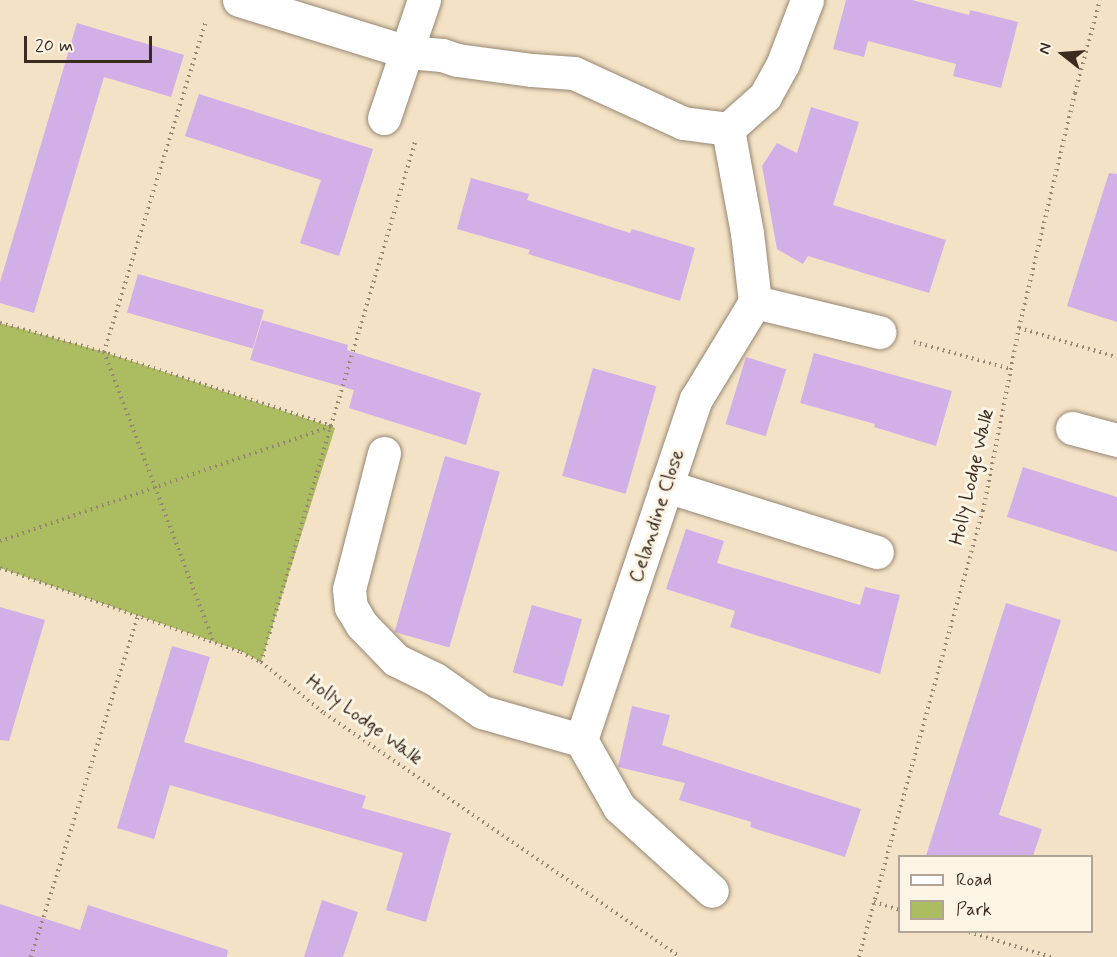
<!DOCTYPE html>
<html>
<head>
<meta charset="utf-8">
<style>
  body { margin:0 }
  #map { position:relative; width:1117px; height:957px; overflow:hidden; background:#f3e2c5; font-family:Mynerve,sans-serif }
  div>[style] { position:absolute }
  .green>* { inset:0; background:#abbd60 }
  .building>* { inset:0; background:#d3afe8; transform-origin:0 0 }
  .path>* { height:4px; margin-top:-2px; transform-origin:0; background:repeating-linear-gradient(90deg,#978672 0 1.5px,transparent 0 6px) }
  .roads { filter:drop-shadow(0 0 2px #978672) drop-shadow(0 0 2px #978672) }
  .minor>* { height:33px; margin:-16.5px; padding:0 16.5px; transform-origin:16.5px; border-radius:16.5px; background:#fff }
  span { translate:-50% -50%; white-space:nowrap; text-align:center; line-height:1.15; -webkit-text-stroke:6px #fcf5e5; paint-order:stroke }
  .street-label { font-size:20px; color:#3b2a1e }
  .legend { position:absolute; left:898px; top:855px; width:195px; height:78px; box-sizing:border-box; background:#fcf5e5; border:2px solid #afa495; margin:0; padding:8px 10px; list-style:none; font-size:18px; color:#3b2a1e }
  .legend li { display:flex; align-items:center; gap:12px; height:30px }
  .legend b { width:30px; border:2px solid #afa495 }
  .north { position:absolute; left:1033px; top:24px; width:60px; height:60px; -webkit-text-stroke:4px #fcf5e5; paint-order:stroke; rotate:287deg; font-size:16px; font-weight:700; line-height:24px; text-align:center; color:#3b2a1e }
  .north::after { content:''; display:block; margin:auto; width:21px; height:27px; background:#3b2a1e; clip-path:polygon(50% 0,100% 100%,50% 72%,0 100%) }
  .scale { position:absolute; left:24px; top:36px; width:128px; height:27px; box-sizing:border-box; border:3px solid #3b2a1e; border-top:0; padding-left:8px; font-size:18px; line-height:21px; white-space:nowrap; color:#3b2a1e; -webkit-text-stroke:4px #fcf5e5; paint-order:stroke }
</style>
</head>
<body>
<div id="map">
  <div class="green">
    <div style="clip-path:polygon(0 323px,104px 352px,335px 428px,261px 662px,241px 651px,0 568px)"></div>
  </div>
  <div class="building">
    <div style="clip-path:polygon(846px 0,912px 0,969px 15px,970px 10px,1018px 22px,1001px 88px,953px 76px,956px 64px,868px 41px,864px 57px,833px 49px)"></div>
    <div style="clip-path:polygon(77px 23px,184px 55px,171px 97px,104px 77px,34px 313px,0 303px,0 282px)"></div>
    <div style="clip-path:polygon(199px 94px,373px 149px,339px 256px,300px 243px,321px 180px,185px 136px)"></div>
    <div style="clip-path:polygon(811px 107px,859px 122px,833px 205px,946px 240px,929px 293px,808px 256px,803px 264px,777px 249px,762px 166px,777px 143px,797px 153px)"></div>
    <div style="clip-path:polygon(1109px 173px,1117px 174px,1117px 322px,1067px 306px)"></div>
    <div style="clip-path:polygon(471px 178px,529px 194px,527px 200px,630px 233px,632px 229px,695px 248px,680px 301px,528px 254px,530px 250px,457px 229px)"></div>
    <div style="left:138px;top:274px;width:131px;height:40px;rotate:16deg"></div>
    <div style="clip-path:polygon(262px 320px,348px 345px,347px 350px,481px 393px,466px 445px,349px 408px,354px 390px,250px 360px)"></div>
    <div style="clip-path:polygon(814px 353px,952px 391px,936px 446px,874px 427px,875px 424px,800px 403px)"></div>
    <div style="left:746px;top:357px;width:42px;height:70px;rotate:17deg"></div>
    <div style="left:593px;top:368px;width:66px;height:112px;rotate:16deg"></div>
    <div style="left:445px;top:456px;width:57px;height:183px;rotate:16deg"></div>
    <div style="clip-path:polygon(1023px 467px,1117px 497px,1117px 552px,1007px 517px)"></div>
    <div style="clip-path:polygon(686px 529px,724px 541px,717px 563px,860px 605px,865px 587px,900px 595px,880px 674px,730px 627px,735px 611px,666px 589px)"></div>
    <div style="clip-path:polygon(1006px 603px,1061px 620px,999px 815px,1042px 829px,1033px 856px,926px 856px)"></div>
    <div style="left:532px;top:605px;width:52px;height:70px;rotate:16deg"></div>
    <div style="clip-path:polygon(0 607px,45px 620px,9px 741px,0 740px)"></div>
    <div style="clip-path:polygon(172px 646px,210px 657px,184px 742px,366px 796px,362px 808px,451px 833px,426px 922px,386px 910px,403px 853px,170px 785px,154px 839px,117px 828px)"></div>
    <div style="clip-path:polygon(632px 706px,670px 715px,662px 745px,861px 809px,845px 857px,750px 827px,751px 822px,679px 800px,685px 783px,618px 767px)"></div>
    <div style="clip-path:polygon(322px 900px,358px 912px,343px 957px,304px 957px)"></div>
    <div style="clip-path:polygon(0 904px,80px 930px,88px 905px,228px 950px,227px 957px,0 957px)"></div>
  </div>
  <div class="path">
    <div style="left:0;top:323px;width:108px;rotate:15.6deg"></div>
    <div style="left:104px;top:352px;width:309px;rotate:69.3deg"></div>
    <div style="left:1019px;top:328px;width:102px;rotate:16.5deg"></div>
    <div style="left:914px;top:342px;width:101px;rotate:15.6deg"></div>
    <div style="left:0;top:541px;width:351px;rotate:-19.1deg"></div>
    <div style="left:332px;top:426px;width:240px;rotate:-162deg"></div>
    <div style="left:104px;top:352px;width:346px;rotate:-72.9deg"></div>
    <div style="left:0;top:568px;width:255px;rotate:19.2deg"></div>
    <div style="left:241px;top:652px;width:22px;rotate:27deg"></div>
    <div style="left:261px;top:662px;width:81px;rotate:39deg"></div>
    <div style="left:324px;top:713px;width:432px;rotate:34.4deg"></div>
    <div style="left:261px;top:662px;width:542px;rotate:-73.5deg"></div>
    <div style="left:874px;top:902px;width:27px;rotate:17deg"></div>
    <div style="left:969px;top:932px;width:86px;rotate:17deg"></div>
    <div style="left:31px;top:957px;width:358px;rotate:-72.6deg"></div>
    <div style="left:859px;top:957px;width:463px;rotate:-74.5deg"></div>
    <div style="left:983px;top:511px;width:187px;rotate:-78.9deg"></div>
    <div style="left:1019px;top:328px;width:242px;rotate:-76.6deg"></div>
    <div style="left:1075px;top:93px;width:96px;rotate:-75deg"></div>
  </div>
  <div class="roads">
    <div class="minor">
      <div style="left:239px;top:0;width:176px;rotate:17.2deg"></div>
      <div style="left:407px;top:52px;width:35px;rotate:5deg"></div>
      <div style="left:442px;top:55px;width:16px;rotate:18deg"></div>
      <div style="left:457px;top:60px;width:76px;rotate:7.6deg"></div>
      <div style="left:532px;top:70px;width:42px;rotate:4.1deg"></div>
      <div style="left:574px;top:73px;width:120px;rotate:24.6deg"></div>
      <div style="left:683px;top:123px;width:45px;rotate:7.6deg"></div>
      <div style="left:728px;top:129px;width:50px;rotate:-41.7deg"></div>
      <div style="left:765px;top:96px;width:38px;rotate:-61deg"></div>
      <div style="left:783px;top:63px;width:67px;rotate:-69.1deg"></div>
      <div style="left:384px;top:118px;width:125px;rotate:-71.3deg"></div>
      <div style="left:755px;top:302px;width:128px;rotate:13.6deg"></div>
      <div style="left:1072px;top:428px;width:47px;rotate:14.9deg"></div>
      <div style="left:384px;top:453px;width:140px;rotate:104.4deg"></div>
      <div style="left:349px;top:589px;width:18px;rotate:84deg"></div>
      <div style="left:351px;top:607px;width:21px;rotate:59deg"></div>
      <div style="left:362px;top:625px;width:49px;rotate:45.8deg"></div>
      <div style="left:396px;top:660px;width:43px;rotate:26deg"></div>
      <div style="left:435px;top:679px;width:57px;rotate:35.1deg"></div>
      <div style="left:482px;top:712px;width:103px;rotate:15.8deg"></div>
      <div style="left:581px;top:740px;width:360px;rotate:-71.4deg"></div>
      <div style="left:696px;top:399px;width:114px;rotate:-58.7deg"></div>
      <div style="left:755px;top:302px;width:69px;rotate:-96.6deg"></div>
      <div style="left:747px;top:233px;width:106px;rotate:-100.4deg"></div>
      <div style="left:666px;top:486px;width:221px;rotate:17.4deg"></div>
      <div style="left:581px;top:740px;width:77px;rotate:60.4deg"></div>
      <div style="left:619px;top:807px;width:125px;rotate:42.1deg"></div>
    </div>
  </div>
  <div class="street-label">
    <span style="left:972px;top:477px;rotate:-77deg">Holly Lodge Walk</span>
    <span style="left:657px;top:516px;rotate:-72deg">Celandine Close</span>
    <span style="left:364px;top:720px;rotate:36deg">Holly Lodge Walk</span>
  </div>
  <ul class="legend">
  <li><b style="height:8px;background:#fff"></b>Road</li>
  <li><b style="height:16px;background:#abbd60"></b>Park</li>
  </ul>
  <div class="north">N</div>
  <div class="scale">20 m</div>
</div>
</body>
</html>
